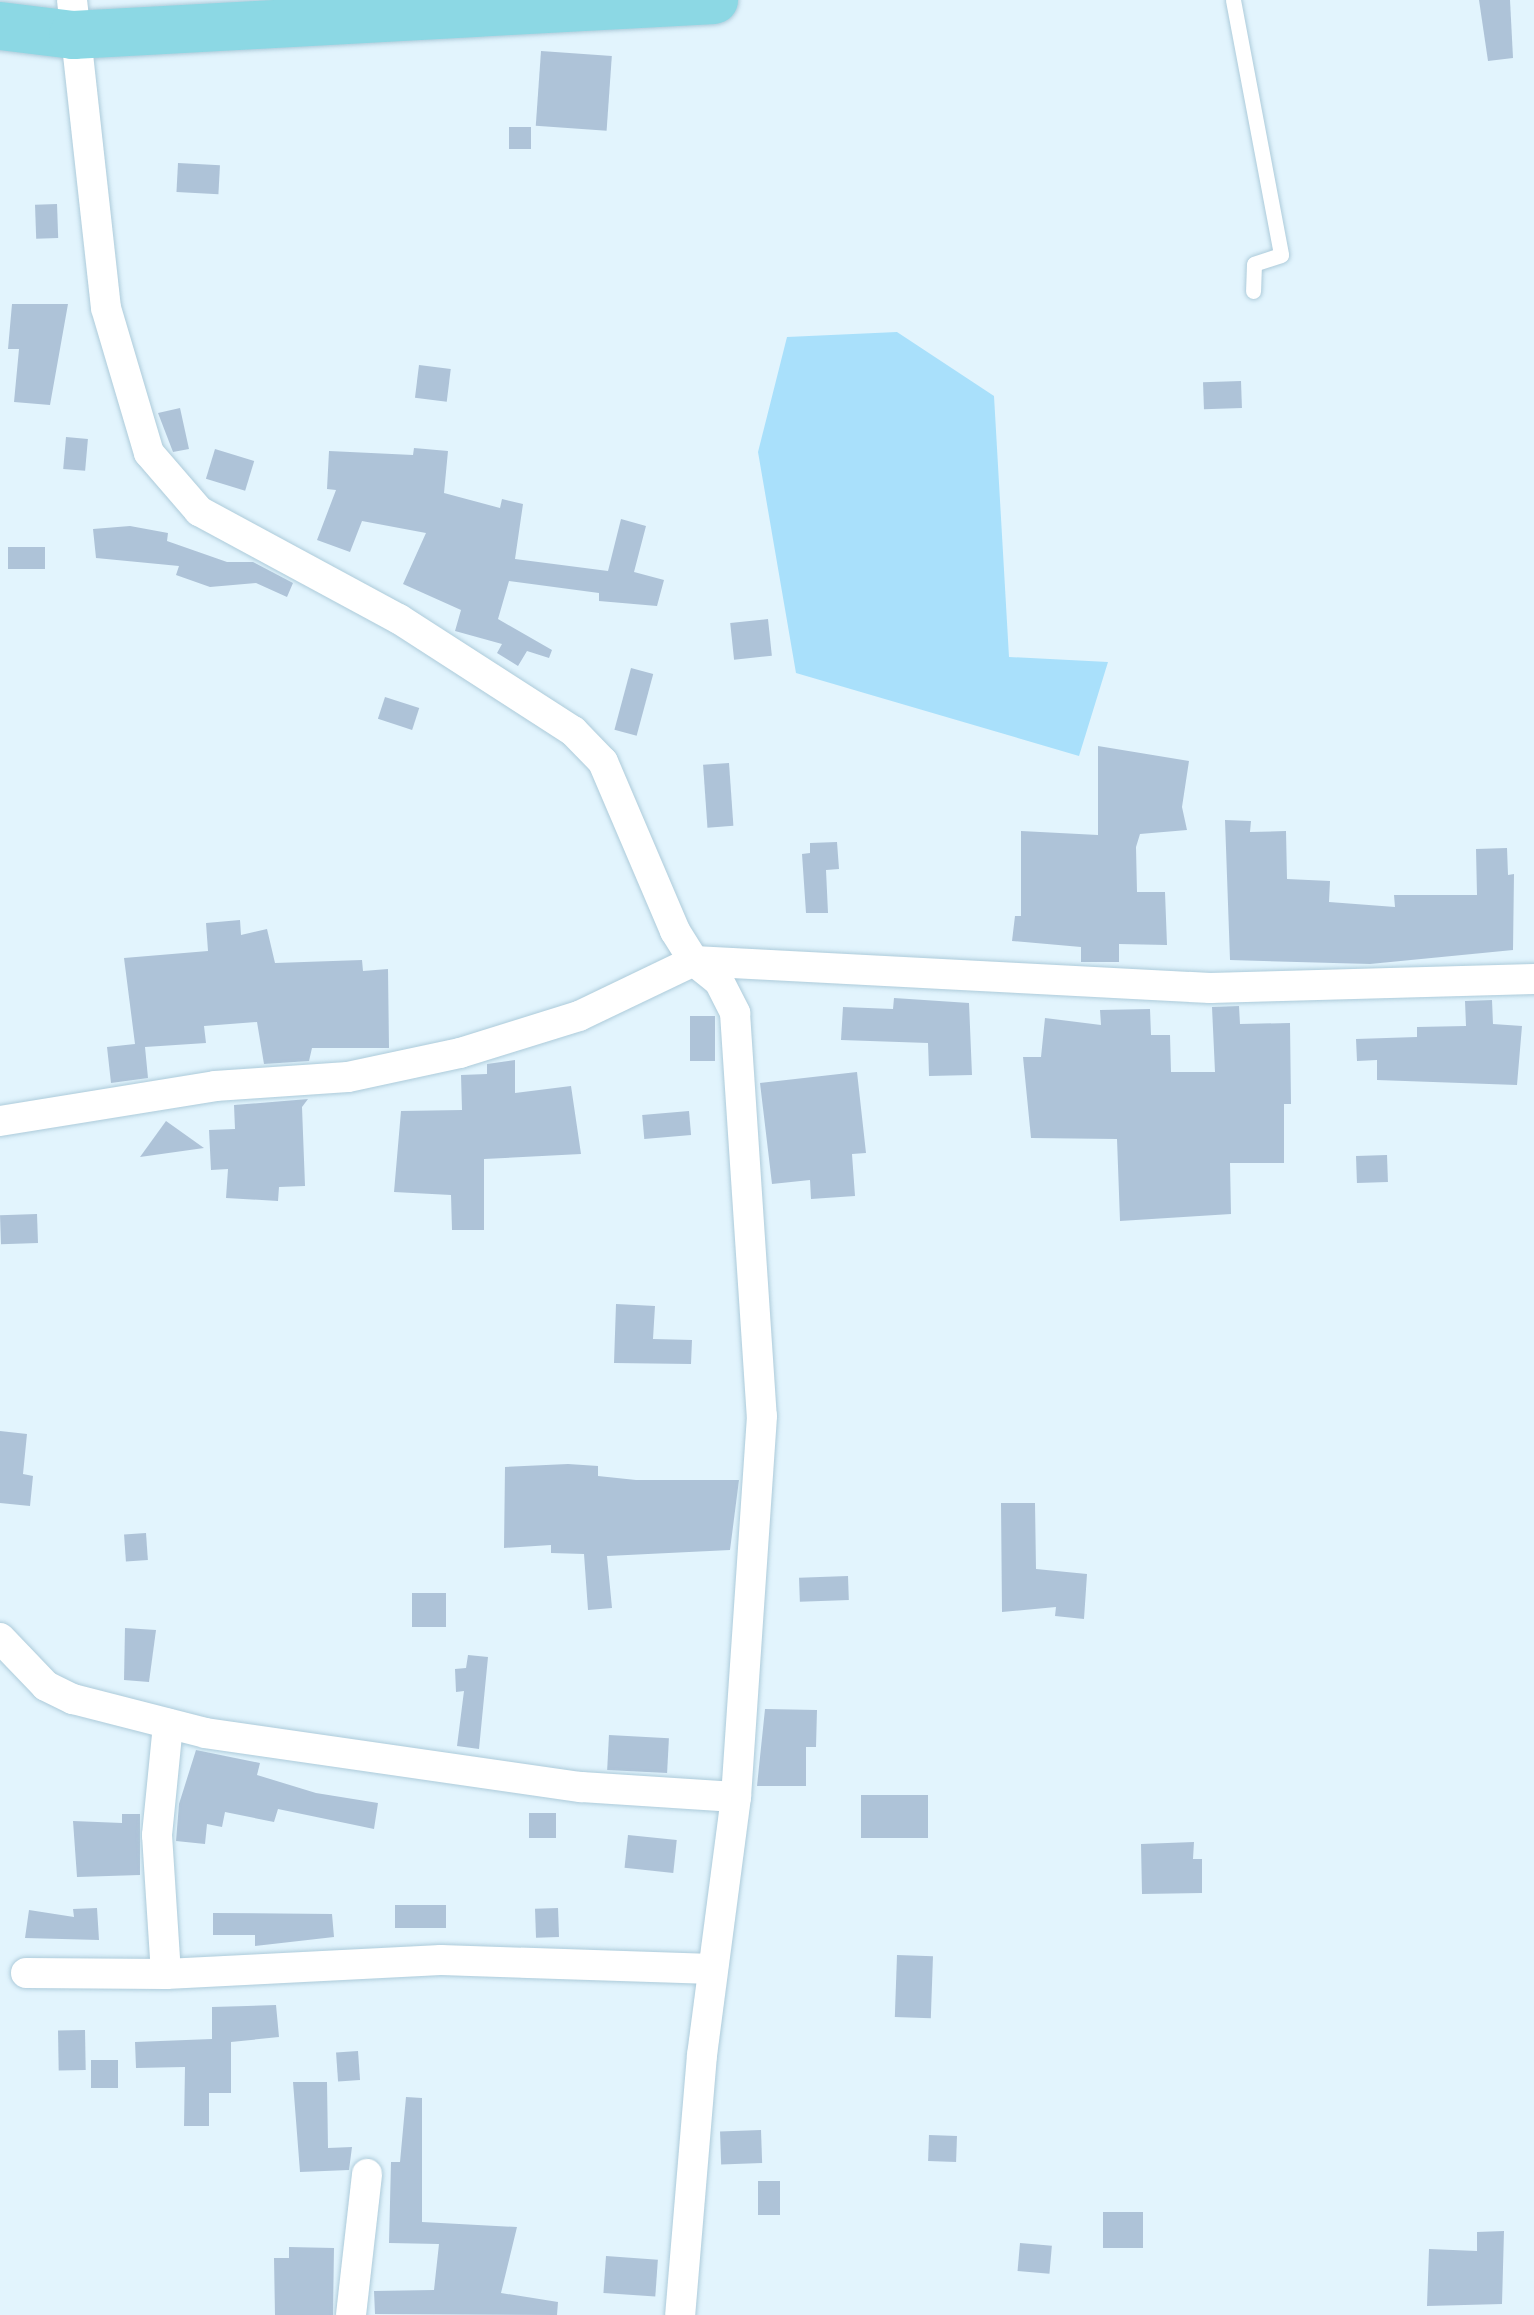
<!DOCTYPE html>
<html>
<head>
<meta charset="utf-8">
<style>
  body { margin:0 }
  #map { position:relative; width:1534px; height:2315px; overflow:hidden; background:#e2f4fd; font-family:Jost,sans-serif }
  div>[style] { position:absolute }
  .green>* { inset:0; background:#a9e0fb }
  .building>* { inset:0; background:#aec3d8; transform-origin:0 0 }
  .roads { filter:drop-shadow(0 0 2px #adcbda) drop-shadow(0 0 2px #adcbda) }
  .service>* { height:15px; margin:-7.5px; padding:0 7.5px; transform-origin:7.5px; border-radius:7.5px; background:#fff }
  .minor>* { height:30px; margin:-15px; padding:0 15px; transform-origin:15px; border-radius:15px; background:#fff }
  .primary>* { height:48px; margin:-24px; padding:0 24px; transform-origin:24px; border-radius:24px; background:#8cd8e4 }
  span { translate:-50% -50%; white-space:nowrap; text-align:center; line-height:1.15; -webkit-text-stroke:9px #fff; paint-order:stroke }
</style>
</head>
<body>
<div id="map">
  <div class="green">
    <div style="clip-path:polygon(897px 332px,994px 396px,1009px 657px,1108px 662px,1079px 756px,796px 673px,758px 452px,787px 337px)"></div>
  </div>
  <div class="building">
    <div style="clip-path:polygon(1479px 0,1510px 0,1513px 58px,1488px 61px)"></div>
    <div style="left:541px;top:51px;width:71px;height:75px;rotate:4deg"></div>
    <div style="left:509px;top:127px;width:22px;height:22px"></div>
    <div style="left:178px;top:163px;width:42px;height:29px;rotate:3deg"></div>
    <div style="left:57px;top:204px;width:34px;height:22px;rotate:88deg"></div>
    <div style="clip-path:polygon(12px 304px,68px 304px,50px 405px,14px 402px,19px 349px,8px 349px)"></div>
    <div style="left:419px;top:365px;width:32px;height:33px;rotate:7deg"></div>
    <div style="left:1241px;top:381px;width:27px;height:38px;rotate:88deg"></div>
    <div style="clip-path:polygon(180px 408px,189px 449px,173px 452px,158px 413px)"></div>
    <div style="left:66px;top:437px;width:22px;height:32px;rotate:5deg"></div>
    <div style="clip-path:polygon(414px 448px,448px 451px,444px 493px,500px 508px,502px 499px,523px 504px,515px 559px,608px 571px,621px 519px,646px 526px,634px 572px,664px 580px,657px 606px,599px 601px,599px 593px,509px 581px,498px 619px,552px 650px,549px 658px,527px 651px,518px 666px,497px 653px,502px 644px,455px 631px,461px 610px,403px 584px,426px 533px,362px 521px,350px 552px,317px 540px,336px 490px,327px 489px,329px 451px,413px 455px)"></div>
    <div style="left:215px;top:449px;width:41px;height:31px;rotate:17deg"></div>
    <div style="clip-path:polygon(130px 526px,168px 533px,167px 541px,227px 562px,253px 562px,293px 583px,287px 597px,256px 583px,210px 587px,176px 575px,179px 566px,96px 558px,93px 529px)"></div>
    <div style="left:8px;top:547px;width:37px;height:22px"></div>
    <div style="left:768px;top:619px;width:37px;height:38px;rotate:84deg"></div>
    <div style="left:631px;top:668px;width:23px;height:64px;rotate:15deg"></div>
    <div style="left:385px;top:697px;width:36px;height:23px;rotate:18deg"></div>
    <div style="clip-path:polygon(1098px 746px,1189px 761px,1182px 807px,1187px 830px,1140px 834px,1136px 847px,1137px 892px,1165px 892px,1167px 945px,1119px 944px,1119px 962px,1081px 962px,1081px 947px,1012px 941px,1015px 916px,1021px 916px,1021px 831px,1098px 835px)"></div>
    <div style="left:729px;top:763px;width:63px;height:26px;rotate:86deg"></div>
    <div style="clip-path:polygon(1225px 820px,1251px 821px,1250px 832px,1286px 831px,1287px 879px,1330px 881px,1329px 902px,1395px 907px,1394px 895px,1477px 895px,1476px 849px,1507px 848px,1508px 875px,1514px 874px,1513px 950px,1370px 964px,1230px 960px)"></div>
    <div style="clip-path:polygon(837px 842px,839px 869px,826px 870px,828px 913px,806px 913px,802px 854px,810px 853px,810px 843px)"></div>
    <div style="clip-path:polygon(240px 920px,241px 935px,267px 929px,275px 963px,362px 960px,363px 971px,388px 969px,389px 1048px,312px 1048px,309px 1061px,264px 1064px,257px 1022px,204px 1026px,206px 1043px,145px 1047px,148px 1078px,111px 1083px,107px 1047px,135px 1044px,124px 958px,208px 951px,206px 923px)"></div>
    <div style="clip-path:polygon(894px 998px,969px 1003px,972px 1075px,929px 1076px,928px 1043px,841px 1040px,843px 1007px,893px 1009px)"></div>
    <div style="clip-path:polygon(1492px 1000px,1493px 1024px,1522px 1026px,1517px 1085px,1377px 1080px,1377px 1060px,1357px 1061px,1356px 1039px,1417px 1037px,1417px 1027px,1466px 1026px,1465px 1001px)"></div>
    <div style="clip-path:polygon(1239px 1006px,1240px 1024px,1290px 1023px,1291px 1104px,1284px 1104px,1284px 1163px,1230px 1163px,1231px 1214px,1120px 1221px,1117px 1139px,1031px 1138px,1023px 1057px,1041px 1057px,1045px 1018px,1101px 1025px,1100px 1010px,1150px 1009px,1151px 1035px,1170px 1035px,1171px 1072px,1215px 1072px,1212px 1007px)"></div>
    <div style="left:690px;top:1016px;width:25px;height:45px"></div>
    <div style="clip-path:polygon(515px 1060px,515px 1093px,571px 1086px,581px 1154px,484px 1159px,484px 1230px,452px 1230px,451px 1195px,394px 1192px,401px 1111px,462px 1110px,461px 1075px,487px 1074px,487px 1064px)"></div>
    <div style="clip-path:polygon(857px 1072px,866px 1153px,852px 1154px,855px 1196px,811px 1199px,810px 1180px,772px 1184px,760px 1083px)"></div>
    <div style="clip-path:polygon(308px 1099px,302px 1107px,305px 1186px,279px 1187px,278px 1201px,226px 1198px,228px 1169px,211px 1170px,209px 1130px,235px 1129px,234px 1105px)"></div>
    <div style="left:689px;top:1111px;width:24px;height:47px;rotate:85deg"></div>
    <div style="clip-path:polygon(166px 1121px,204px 1148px,140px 1157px)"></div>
    <div style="left:1387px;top:1155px;width:27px;height:31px;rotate:88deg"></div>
    <div style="left:37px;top:1214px;width:29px;height:37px;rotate:88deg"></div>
    <div style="clip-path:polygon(616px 1304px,655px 1306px,653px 1339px,692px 1340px,691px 1364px,614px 1363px)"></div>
    <div style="clip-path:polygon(0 1431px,27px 1434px,23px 1474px,33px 1476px,30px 1506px,0 1503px)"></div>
    <div style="clip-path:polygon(568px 1464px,598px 1466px,598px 1476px,636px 1480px,739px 1480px,730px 1550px,607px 1556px,612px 1608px,588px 1610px,584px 1554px,551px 1553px,551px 1545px,504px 1548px,505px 1467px)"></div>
    <div style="clip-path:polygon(1001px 1503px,1035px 1503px,1036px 1569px,1087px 1574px,1084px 1619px,1055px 1616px,1056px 1607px,1002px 1612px)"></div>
    <div style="left:146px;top:1533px;width:27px;height:22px;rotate:86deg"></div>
    <div style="left:848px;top:1576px;width:24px;height:49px;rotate:88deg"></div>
    <div style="left:412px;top:1593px;width:34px;height:34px"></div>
    <div style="clip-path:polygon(125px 1628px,156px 1630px,149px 1682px,124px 1680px)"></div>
    <div style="clip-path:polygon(468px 1655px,488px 1657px,479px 1749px,457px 1746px,464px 1691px,456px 1692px,455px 1669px,466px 1668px)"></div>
    <div style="clip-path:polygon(765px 1709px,817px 1710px,816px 1747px,806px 1747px,806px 1786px,757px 1786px)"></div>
    <div style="left:609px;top:1735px;width:60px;height:35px;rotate:3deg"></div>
    <div style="clip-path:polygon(196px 1750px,260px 1763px,257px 1775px,316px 1793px,378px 1803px,374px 1829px,278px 1809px,274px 1822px,225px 1812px,222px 1827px,207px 1824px,205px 1844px,176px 1841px,179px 1804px)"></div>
    <div style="left:928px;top:1795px;width:43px;height:67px;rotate:90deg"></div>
    <div style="left:529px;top:1813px;width:27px;height:25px"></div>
    <div style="clip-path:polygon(122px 1814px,140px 1814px,140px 1875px,77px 1877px,73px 1821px,122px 1823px)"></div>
    <div style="left:628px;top:1835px;width:49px;height:33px;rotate:6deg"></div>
    <div style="clip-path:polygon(1194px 1842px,1193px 1859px,1202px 1859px,1202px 1893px,1142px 1894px,1141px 1844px)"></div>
    <div style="left:395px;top:1905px;width:51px;height:23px"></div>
    <div style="clip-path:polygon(97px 1908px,99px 1940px,25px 1938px,29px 1910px,74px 1917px,73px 1909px)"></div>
    <div style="left:558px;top:1908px;width:29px;height:23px;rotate:88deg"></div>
    <div style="clip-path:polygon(213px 1913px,332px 1914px,334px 1937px,255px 1946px,255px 1935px,213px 1935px)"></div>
    <div style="left:897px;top:1955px;width:36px;height:62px;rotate:2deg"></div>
    <div style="clip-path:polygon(276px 2005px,279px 2037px,231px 2042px,231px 2093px,209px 2093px,209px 2126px,184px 2126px,185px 2067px,136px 2068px,135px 2042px,212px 2039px,212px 2007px)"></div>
    <div style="left:85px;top:2030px;width:40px;height:27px;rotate:89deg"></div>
    <div style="left:358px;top:2051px;width:29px;height:22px;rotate:86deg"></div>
    <div style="left:91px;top:2060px;width:27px;height:28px"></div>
    <div style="clip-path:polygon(293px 2082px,327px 2082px,328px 2148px,352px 2147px,349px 2170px,300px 2172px)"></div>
    <div style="clip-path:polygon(406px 2097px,422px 2098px,422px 2222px,517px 2227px,501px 2293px,558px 2302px,557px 2315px,375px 2314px,374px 2291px,434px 2290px,439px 2244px,389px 2243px,391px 2162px,400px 2162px)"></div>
    <div style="left:761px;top:2130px;width:33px;height:41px;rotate:88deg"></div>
    <div style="left:929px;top:2135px;width:28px;height:26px;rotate:2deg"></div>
    <div style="left:758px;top:2181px;width:22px;height:34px"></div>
    <div style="left:1103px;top:2212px;width:40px;height:36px"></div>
    <div style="clip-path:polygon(1504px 2231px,1502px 2304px,1427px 2306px,1429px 2249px,1477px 2251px,1477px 2232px)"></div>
    <div style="left:1020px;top:2243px;width:32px;height:28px;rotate:5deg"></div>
    <div style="clip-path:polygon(289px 2247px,334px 2248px,333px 2315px,275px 2315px,274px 2258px,289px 2258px)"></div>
    <div style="left:606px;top:2256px;width:52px;height:37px;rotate:4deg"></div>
  </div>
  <div class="roads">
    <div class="service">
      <div style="left:1233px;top:0;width:259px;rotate:79.3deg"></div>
      <div style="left:1281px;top:255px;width:28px;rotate:162deg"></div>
      <div style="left:1254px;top:264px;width:27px;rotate:92deg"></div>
    </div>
    <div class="minor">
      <div style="left:72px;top:0;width:310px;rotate:83.7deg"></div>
      <div style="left:106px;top:308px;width:151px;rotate:73.5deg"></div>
      <div style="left:149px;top:453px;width:77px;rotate:49.2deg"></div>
      <div style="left:199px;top:511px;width:227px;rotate:28.4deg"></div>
      <div style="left:399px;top:619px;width:207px;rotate:32.8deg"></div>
      <div style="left:573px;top:731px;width:43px;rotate:45.9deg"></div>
      <div style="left:603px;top:762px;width:184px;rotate:66.9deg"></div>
      <div style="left:675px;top:931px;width:36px;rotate:58deg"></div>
      <div style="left:694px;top:961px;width:32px;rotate:39deg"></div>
      <div style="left:719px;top:981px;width:36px;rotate:63deg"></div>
      <div style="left:735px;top:1013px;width:404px;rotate:86.2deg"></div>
      <div style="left:762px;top:1416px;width:382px;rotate:93.9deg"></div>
      <div style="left:736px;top:1797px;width:260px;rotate:97.5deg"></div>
      <div style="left:702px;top:2055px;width:261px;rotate:94.8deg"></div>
      <div style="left:0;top:1121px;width:218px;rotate:-9.2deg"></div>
      <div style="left:215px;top:1086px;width:133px;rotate:-3.9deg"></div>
      <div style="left:348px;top:1077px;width:115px;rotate:-12.1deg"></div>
      <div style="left:460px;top:1053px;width:125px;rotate:-17.3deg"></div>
      <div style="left:579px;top:1016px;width:127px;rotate:-25.6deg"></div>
      <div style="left:694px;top:961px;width:517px;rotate:3deg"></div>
      <div style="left:1210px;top:988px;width:324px;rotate:-1.6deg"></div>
      <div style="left:0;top:1638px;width:66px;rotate:46.2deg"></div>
      <div style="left:46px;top:1686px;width:30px;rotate:26deg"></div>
      <div style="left:73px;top:1699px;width:136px;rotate:14.4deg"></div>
      <div style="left:205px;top:1733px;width:380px;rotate:8.2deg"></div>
      <div style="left:581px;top:1787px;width:155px;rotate:3.7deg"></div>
      <div style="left:26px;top:1973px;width:140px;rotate:0.4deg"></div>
      <div style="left:166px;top:1974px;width:275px;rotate:-2.9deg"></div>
      <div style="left:441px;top:1960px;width:272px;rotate:1.9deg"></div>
      <div style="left:166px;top:1974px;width:139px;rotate:-93.7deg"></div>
      <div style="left:157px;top:1835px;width:112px;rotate:-84.3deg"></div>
      <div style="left:351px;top:2315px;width:142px;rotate:-83.5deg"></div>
    </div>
    <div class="primary">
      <div style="left:0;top:26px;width:74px;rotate:7deg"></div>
      <div style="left:73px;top:35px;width:642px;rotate:-3.13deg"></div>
    </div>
  </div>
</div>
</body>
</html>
